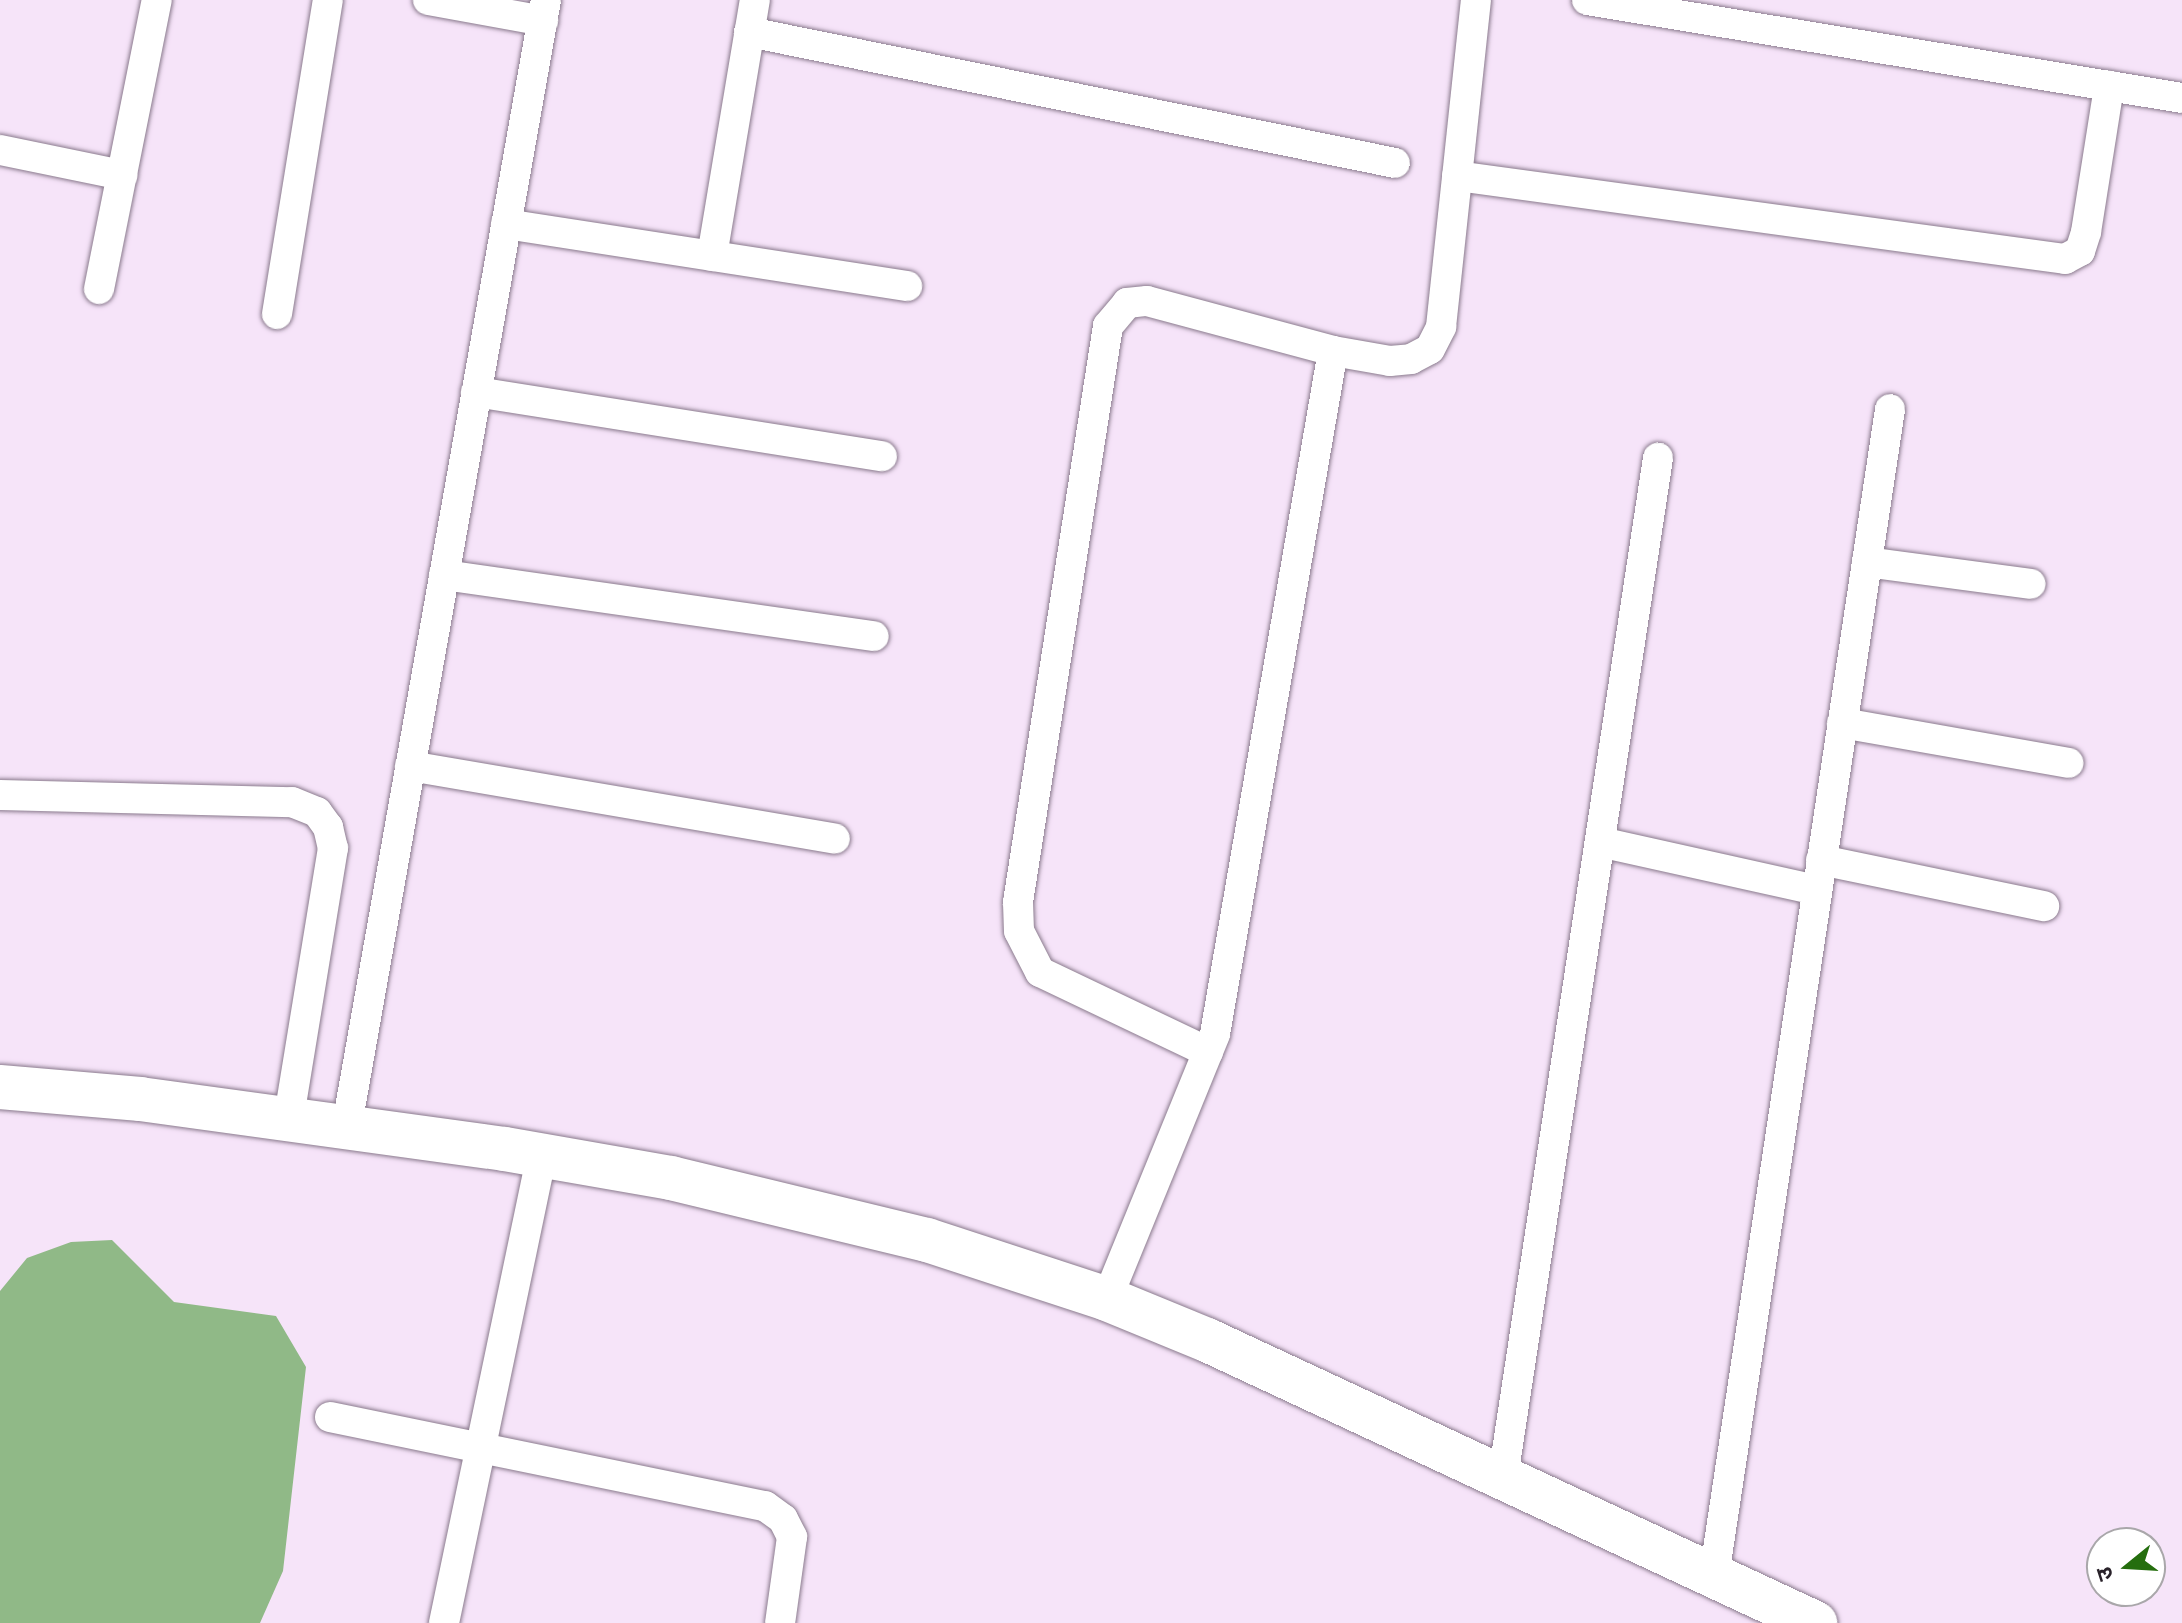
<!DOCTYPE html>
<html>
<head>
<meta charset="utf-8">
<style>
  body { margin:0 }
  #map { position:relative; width:2182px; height:1623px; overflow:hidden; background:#f6e4f9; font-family:Arial,"Noto Sans Devanagari",sans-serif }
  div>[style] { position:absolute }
  .water>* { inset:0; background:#90b987 }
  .roads { filter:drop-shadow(0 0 2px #8a7a8d) drop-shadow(0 0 2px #8a7a8d) }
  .street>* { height:30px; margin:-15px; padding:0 15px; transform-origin:15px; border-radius:15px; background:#fff }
  .primary>* { height:44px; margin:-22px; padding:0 22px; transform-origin:22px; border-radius:22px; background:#fff }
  span { translate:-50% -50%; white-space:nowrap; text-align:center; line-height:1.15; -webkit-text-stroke:7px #fff; paint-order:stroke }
  .north { position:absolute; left:2086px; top:1527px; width:80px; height:80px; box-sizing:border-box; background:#fff; border:2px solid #a9a7aa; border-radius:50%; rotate:252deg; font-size:22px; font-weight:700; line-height:32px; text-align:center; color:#29222a }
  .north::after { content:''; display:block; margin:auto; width:28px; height:36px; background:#256e0e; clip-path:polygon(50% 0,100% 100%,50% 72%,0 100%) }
</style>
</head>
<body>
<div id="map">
  <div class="water">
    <div style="clip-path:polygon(112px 1240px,174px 1302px,276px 1316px,306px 1367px,283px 1571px,260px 1623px,0 1623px,0 1291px,27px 1258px,71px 1242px)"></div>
  </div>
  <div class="roads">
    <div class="street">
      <div style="left:428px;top:0;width:117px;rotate:10.3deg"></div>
      <div style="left:1587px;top:0;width:603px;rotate:9.35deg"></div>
      <div style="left:749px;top:32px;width:659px;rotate:11.46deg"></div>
      <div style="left:0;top:150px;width:125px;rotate:11.6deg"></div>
      <div style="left:1457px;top:176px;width:614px;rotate:7.77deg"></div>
      <div style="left:2065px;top:259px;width:17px;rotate:-28deg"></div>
      <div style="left:2080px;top:251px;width:20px;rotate:-72deg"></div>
      <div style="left:2086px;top:232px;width:148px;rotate:-81deg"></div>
      <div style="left:506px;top:224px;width:406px;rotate:8.8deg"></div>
      <div style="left:712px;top:256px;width:260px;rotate:-80.5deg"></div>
      <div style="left:99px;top:289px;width:295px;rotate:-78.7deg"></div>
      <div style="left:277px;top:314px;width:318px;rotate:-80.8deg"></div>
      <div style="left:476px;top:392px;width:411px;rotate:9deg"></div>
      <div style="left:1867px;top:562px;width:165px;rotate:7.6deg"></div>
      <div style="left:444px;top:575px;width:434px;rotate:8.1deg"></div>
      <div style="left:1842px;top:723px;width:230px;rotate:10deg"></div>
      <div style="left:410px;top:766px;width:431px;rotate:9.7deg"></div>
      <div style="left:0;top:795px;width:292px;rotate:1.4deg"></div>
      <div style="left:292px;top:802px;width:27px;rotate:22deg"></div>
      <div style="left:317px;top:812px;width:19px;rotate:54deg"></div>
      <div style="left:328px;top:827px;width:22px;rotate:77deg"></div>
      <div style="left:333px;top:848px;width:274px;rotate:99.3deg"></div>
      <div style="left:1600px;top:842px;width:222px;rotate:12.5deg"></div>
      <div style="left:1821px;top:860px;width:228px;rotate:11.7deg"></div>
      <div style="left:1208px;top:1052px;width:186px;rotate:-154.5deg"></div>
      <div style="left:1040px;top:972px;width:46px;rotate:-117.1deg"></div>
      <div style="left:1019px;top:931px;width:29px;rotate:-92deg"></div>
      <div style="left:1018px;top:902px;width:583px;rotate:-81.12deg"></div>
      <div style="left:1108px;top:326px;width:30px;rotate:-50deg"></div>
      <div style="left:1127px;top:303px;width:20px;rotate:-6deg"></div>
      <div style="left:1147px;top:301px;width:193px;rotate:15deg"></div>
      <div style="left:347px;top:1125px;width:1142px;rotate:-79.97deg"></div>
      <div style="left:1107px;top:1299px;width:286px;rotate:-67.8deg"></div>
      <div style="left:1215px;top:1034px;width:693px;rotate:-80.2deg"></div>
      <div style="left:1333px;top:351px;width:58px;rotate:10deg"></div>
      <div style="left:1390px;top:361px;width:21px;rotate:-5deg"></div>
      <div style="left:1411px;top:359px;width:21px;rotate:-28deg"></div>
      <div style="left:1430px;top:349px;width:25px;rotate:-63deg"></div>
      <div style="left:1441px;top:327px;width:329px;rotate:-83.9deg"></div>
      <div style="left:330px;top:1417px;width:444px;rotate:11.6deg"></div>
      <div style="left:765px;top:1506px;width:22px;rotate:36deg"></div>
      <div style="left:783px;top:1519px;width:20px;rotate:63deg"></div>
      <div style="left:792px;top:1537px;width:87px;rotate:97.9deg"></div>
      <div style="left:1503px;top:1477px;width:1031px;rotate:-81.35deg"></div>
      <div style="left:1714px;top:1576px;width:1180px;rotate:-81.42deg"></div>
      <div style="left:444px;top:1623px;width:478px;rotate:-78.2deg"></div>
    </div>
    <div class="primary">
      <div style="left:0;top:1087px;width:141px;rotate:4.9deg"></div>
      <div style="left:140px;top:1099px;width:368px;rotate:7.8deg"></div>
      <div style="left:505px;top:1149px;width:169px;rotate:9.9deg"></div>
      <div style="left:671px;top:1178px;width:263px;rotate:13.6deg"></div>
      <div style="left:927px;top:1240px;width:189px;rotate:18.1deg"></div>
      <div style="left:1107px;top:1299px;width:108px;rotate:22.3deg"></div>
      <div style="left:1207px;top:1340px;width:671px;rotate:24.96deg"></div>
    </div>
  </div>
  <div class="north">उ</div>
</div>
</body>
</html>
